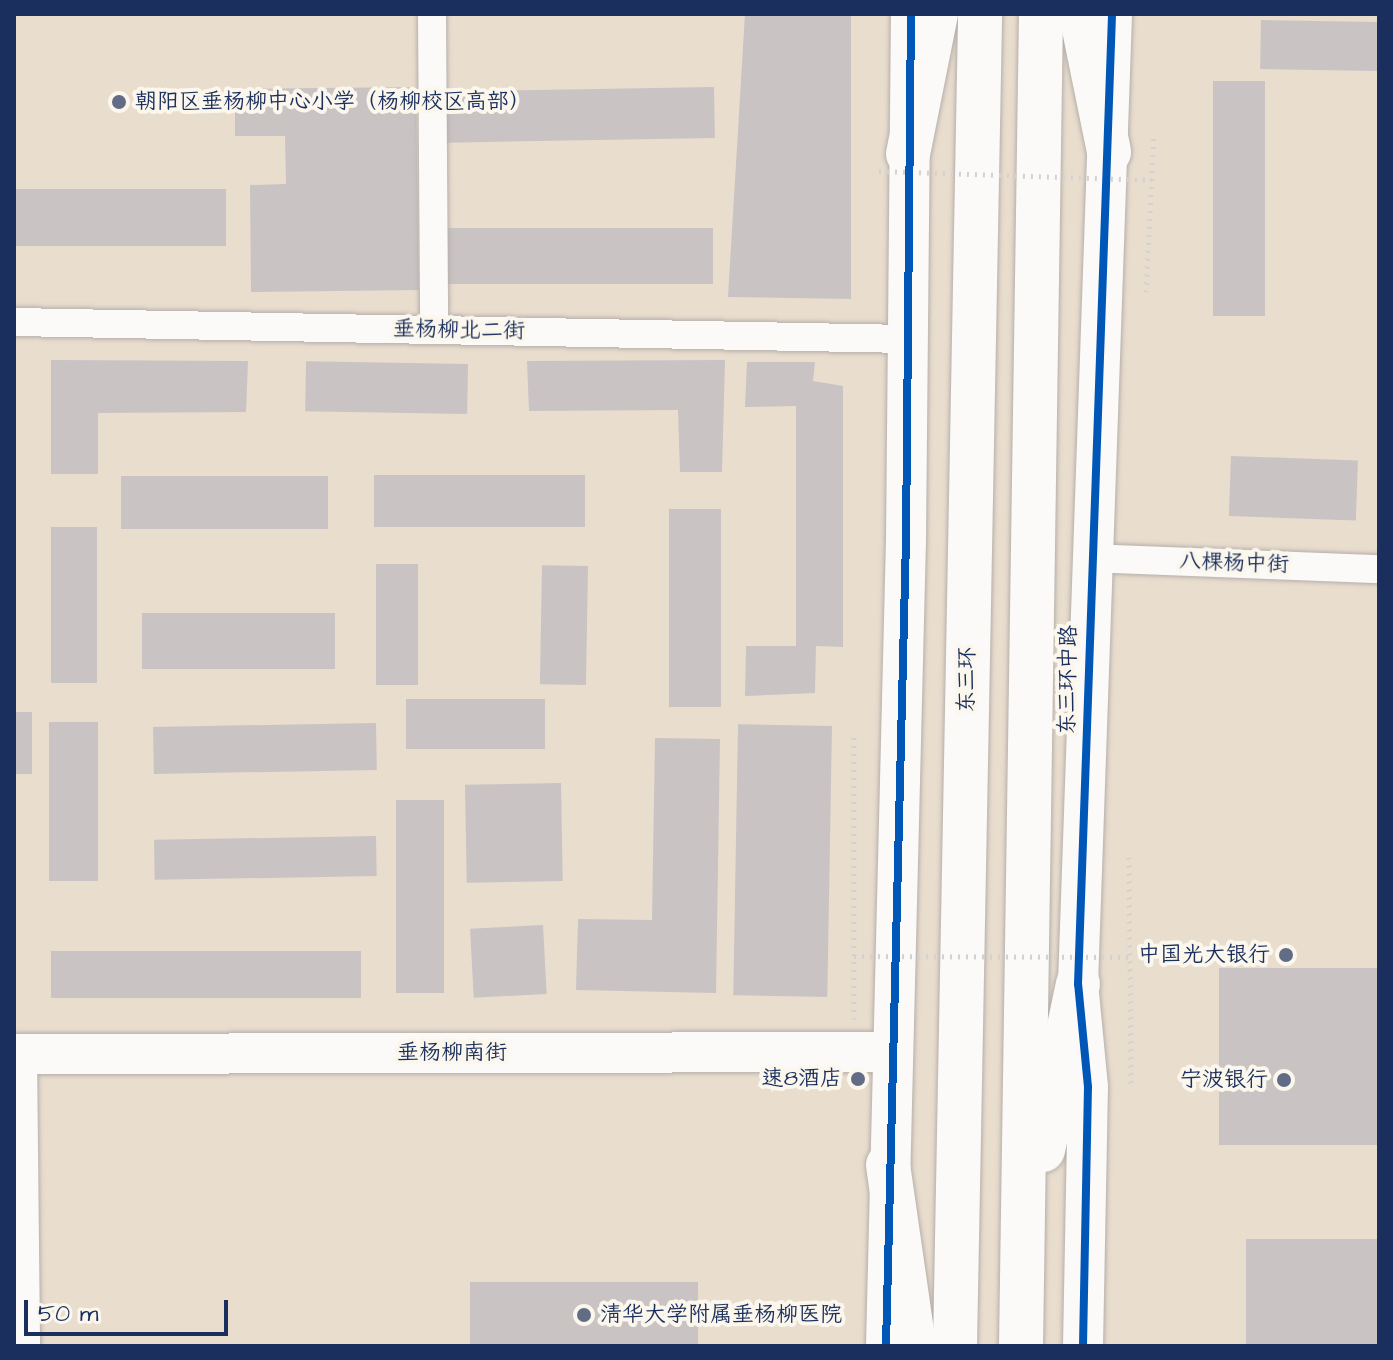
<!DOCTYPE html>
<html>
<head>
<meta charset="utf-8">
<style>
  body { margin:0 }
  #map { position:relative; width:1393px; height:1360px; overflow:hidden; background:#e9ddce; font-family:"Architects Daughter","LXGW WenKai TC",sans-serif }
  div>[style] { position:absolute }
  .building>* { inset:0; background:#c9c3c4; transform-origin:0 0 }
  .path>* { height:5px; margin-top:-2.5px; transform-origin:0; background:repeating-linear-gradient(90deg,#d4d2d1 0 2px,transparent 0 8px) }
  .roads { filter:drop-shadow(0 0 2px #b5afaa) drop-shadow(0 0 2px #b5afaa) }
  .street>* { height:28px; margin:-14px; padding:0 14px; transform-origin:14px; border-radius:14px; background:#fcfaf8 }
  .secondary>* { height:40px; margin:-20px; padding:0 20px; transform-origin:20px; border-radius:20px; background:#fcfaf8 }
  .highway>* { height:44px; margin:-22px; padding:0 22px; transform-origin:22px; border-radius:22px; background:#fcfaf8 }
  .path-bridge>* { height:5px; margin-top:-2.5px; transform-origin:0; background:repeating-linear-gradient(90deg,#d4d2d1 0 2px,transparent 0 8px) }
  .cycleway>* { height:8px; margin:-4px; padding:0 4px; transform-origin:4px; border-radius:4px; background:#0057b8 }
  .dots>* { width:22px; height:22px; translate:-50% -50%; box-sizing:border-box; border:4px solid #fbf7ec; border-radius:50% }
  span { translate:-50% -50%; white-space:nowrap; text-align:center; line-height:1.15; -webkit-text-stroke:8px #fbf7ec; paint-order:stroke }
  .poi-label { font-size:22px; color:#1b2f5e }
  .left { translate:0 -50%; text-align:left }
  .right { translate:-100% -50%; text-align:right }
  .street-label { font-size:22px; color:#1b2f5e }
  .frame { position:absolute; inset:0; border:16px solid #1b2f5e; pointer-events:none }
  .scale { position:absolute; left:24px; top:1300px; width:204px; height:36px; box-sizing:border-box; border:4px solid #1b2f5e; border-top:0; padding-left:10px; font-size:24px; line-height:28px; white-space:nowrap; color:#1b2f5e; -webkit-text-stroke:6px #fbf7ec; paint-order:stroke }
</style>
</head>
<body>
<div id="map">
  <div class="building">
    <div style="clip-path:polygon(745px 14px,851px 14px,851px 299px,728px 297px)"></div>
    <div style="left:1261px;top:20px;width:118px;height:49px;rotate:1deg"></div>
    <div style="left:1265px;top:81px;width:235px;height:52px;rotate:90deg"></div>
    <div style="clip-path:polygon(416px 87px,419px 290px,251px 292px,250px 185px,286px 184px,285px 136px,235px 136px,235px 89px)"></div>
    <div style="left:714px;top:87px;width:51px;height:268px;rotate:89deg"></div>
    <div style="left:14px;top:189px;width:212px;height:57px"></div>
    <div style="left:446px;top:228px;width:267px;height:56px"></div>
    <div style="clip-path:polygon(51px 360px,248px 361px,246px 412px,98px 413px,98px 474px,51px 474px)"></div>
    <div style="clip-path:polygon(725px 360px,722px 472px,680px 472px,678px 410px,529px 411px,527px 361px)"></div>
    <div style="clip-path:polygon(747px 362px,815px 362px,813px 381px,843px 386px,843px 647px,816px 646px,815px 693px,745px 696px,746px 646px,796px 646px,796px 406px,745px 407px)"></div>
    <div style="left:468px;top:364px;width:50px;height:162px;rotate:91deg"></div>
    <div style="left:1231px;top:456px;width:127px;height:60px;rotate:2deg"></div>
    <div style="left:374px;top:475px;width:211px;height:52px"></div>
    <div style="left:121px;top:476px;width:207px;height:53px"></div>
    <div style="left:669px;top:509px;width:52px;height:198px"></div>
    <div style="left:51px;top:527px;width:46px;height:156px"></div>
    <div style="left:418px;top:564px;width:121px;height:42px;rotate:90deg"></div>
    <div style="left:588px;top:566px;width:119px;height:46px;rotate:91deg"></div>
    <div style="left:142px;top:613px;width:193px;height:56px"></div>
    <div style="left:406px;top:699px;width:139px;height:50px"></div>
    <div style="left:14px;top:712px;width:18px;height:62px"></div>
    <div style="left:98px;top:722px;width:159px;height:49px;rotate:90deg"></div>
    <div style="left:376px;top:723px;width:47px;height:223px;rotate:89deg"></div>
    <div style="left:832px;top:726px;width:271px;height:94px;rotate:91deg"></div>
    <div style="clip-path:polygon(655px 738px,720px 739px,716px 993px,576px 990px,578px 919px,652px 920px)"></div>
    <div style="left:561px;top:783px;width:98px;height:96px;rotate:89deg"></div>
    <div style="left:396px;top:800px;width:48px;height:193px"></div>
    <div style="left:376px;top:836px;width:40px;height:222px;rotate:89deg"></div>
    <div style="left:543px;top:925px;width:69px;height:73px;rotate:87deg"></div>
    <div style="left:51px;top:951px;width:310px;height:47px"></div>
    <div style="left:1219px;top:968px;width:160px;height:177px"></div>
    <div style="left:1379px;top:1239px;width:107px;height:133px;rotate:90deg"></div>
    <div style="left:470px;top:1282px;width:228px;height:64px"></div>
  </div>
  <div class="path">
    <div style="left:1146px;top:292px;width:156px;rotate:-87.1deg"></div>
    <div style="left:1129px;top:857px;width:229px;rotate:89.5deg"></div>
    <div style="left:854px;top:1019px;width:283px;rotate:-90deg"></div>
  </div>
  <div class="roads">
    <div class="street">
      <div style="left:432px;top:14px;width:316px;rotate:89.6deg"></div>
      <div style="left:14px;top:322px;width:891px;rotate:1.09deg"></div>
      <div style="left:1089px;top:558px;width:290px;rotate:2.2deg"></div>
      <div style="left:23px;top:1054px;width:292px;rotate:89.4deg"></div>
    </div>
    <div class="secondary">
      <div style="left:14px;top:1054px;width:875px;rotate:-0.13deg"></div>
      <div style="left:886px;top:1346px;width:806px;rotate:-88.58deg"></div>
      <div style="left:906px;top:540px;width:526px;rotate:-89.46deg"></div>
      <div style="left:1083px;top:1346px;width:259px;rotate:-88.9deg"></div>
      <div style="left:1088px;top:1087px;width:103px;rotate:-95.5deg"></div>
      <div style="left:1078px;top:984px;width:971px;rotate:-87.99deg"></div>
    </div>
    <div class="highway">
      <div style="left:1081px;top:14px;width:141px;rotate:78.5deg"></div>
      <div style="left:908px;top:154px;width:143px;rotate:-78.7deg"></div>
      <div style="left:1043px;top:1150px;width:170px;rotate:-78.1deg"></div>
      <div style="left:888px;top:1165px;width:183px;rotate:81.8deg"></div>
      <div style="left:955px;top:1346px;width:1332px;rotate:-88.92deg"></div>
      <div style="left:1021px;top:1346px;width:1332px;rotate:-89.14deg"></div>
    </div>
  </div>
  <div class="path-bridge">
    <div style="left:879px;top:171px;width:273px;rotate:1.9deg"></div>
    <div style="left:854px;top:956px;width:276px;rotate:0.2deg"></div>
  </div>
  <div class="cycleway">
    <div style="left:886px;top:1346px;width:806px;rotate:-88.58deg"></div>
    <div style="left:906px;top:540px;width:526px;rotate:-89.46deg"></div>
    <div style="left:1083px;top:1346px;width:259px;rotate:-88.9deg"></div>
    <div style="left:1088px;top:1087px;width:103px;rotate:-95.5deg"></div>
    <div style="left:1078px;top:984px;width:971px;rotate:-87.99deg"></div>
  </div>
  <div class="dots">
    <div style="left:119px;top:102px;background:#636c85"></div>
    <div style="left:1286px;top:955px;background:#636c85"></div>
    <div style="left:858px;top:1079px;background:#636c85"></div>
    <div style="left:1284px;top:1080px;background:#636c85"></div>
    <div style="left:584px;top:1315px;background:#636c85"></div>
  </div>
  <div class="poi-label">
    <span class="left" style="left:135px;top:102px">朝阳区垂杨柳中心小学（杨柳校区高部）</span>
    <span class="right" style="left:1270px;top:955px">中国光大银行</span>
    <span class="right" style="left:842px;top:1079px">速8酒店</span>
    <span class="right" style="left:1268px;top:1080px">宁波银行</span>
    <span class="left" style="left:600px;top:1315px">清华大学附属垂杨柳医院</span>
  </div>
  <div class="street-label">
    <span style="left:459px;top:330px;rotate:1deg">垂杨柳北二街</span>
    <span style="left:1234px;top:563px;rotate:2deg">八棵杨中街</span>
    <span style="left:967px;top:680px;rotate:-89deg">东三环</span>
    <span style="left:1068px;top:680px;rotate:-89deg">东三环中路</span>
    <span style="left:452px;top:1053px">垂杨柳南街</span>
  </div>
  <div class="frame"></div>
  <div class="scale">50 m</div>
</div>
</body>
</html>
